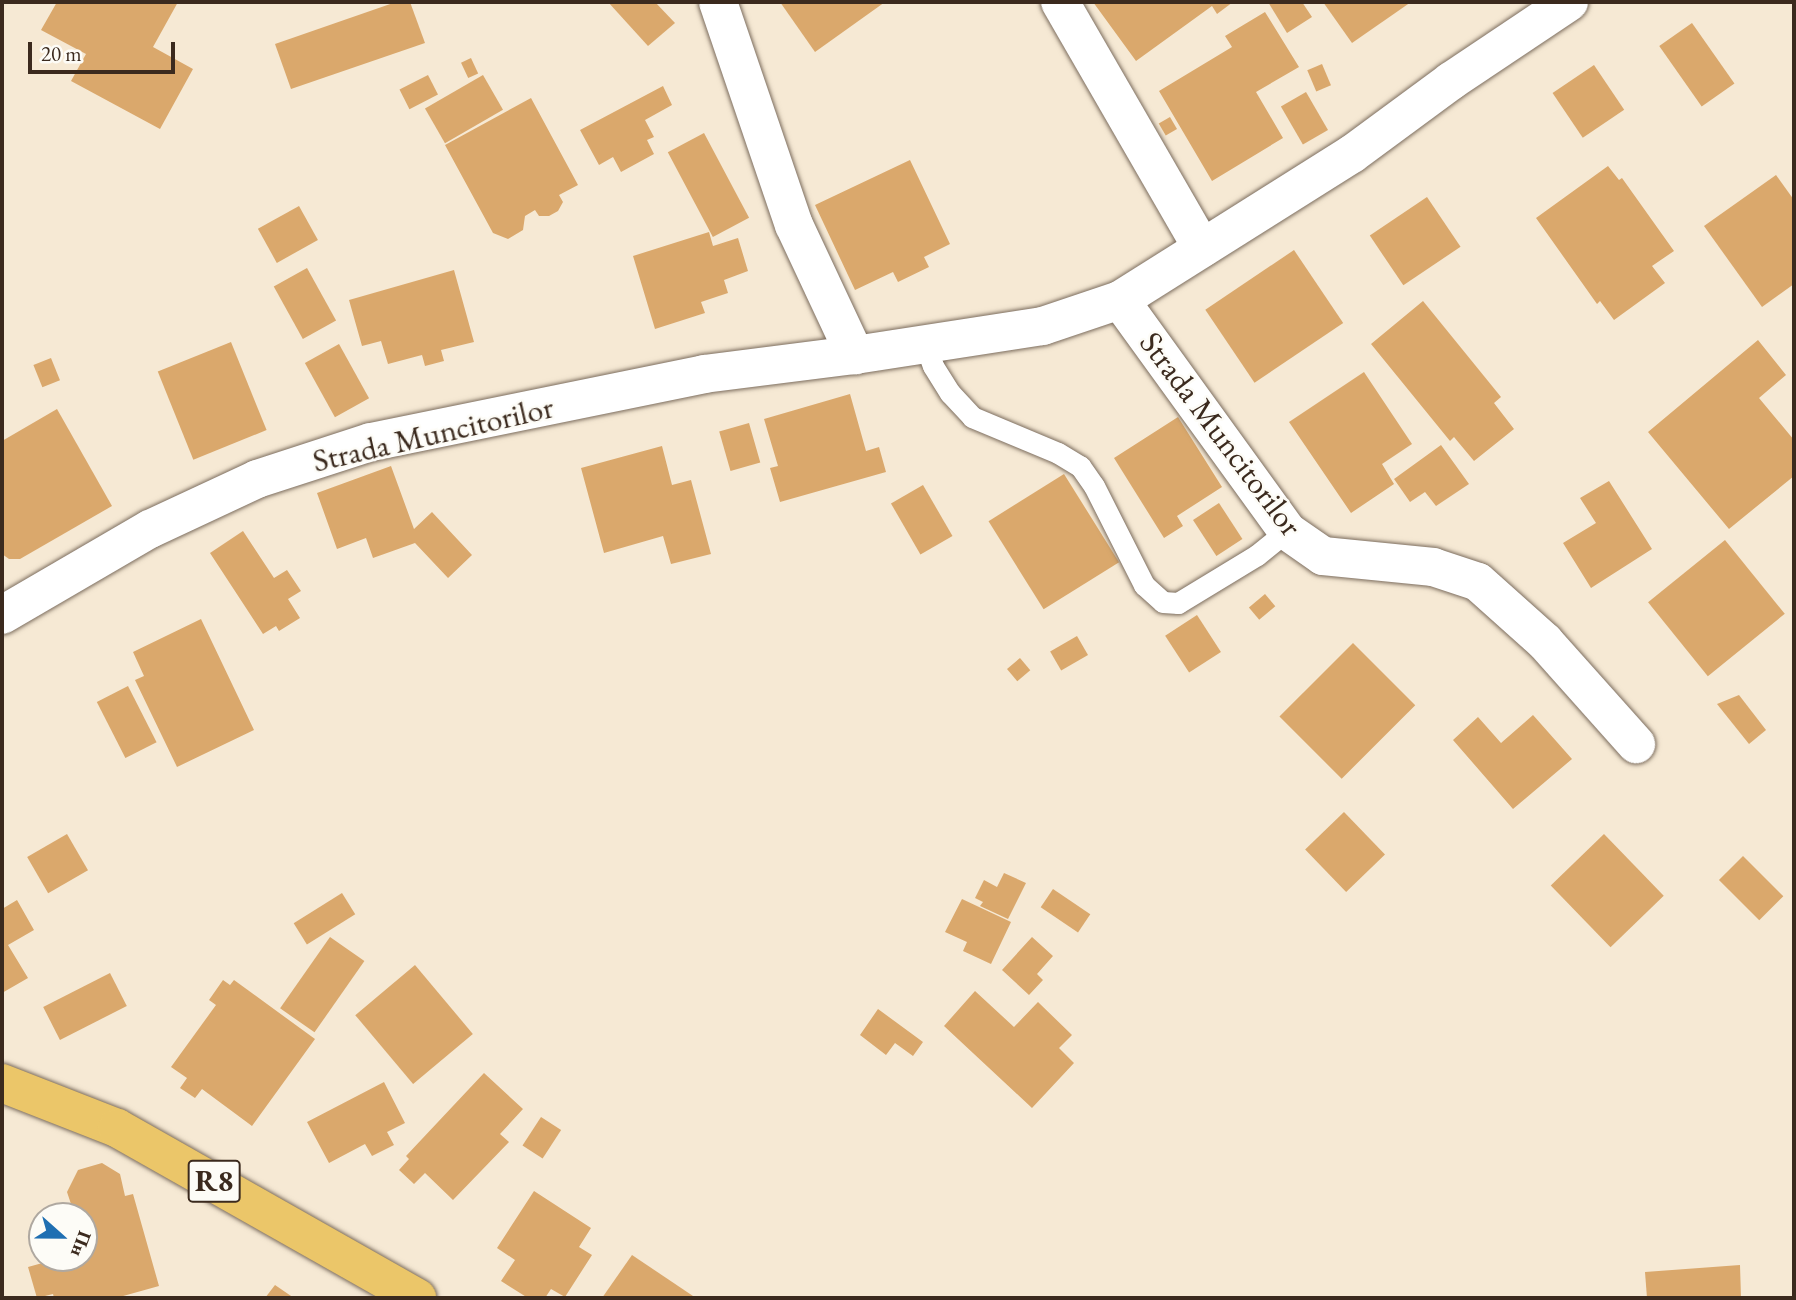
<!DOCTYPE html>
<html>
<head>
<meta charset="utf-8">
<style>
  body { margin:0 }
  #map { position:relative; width:1796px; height:1300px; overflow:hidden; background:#f6e9d4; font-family:"EB Garamond",serif }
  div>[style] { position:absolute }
  .building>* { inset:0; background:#daa86c; transform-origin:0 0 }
  .roads { filter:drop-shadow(0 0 2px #7c6d5e) drop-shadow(0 0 2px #7c6d5e) }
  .lane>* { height:21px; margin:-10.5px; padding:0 10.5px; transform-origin:10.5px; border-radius:10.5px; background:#fff }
  .street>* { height:38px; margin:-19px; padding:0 19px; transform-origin:19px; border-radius:19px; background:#fff }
  .highway>* { height:38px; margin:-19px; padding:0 19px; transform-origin:19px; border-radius:19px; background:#ebc669 }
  span { translate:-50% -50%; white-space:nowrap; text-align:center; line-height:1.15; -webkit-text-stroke:5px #fdfcf7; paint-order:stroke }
  .shield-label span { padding:2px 5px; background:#fdfcf7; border:2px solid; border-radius:5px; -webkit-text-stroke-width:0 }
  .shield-label { font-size:30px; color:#3b2a1e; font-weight:700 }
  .street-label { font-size:32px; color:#3b2a1e }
  .frame { position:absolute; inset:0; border:4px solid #3b2a1e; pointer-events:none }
  .north { position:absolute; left:28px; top:1202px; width:70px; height:70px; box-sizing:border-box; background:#fdfcf7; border:2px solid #afa8a0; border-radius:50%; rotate:111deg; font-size:19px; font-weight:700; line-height:28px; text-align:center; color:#3b2a1e }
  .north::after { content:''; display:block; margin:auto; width:24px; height:32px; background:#1f6fb2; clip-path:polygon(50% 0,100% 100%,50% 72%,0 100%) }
  .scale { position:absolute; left:28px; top:42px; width:147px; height:32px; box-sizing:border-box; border:4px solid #3b2a1e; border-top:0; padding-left:9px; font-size:21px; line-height:24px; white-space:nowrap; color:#3b2a1e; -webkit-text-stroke:5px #fdfcf7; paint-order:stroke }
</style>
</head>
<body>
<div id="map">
  <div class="building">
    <div style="clip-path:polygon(57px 2px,178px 2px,153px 47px,193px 69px,160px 129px,71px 81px,86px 54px,41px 30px)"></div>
    <div style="clip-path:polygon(396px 2px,410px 2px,425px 43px,291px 89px,275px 44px)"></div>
    <div style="clip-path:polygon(608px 2px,655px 2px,675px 23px,648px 46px)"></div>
    <div style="clip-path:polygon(780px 2px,885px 2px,815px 52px)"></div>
    <div style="clip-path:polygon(1093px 2px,1233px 2px,1217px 14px,1212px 6px,1136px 61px)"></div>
    <div style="clip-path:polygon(1268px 2px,1302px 2px,1312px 17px,1287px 33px)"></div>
    <div style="clip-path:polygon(1323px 2px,1411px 2px,1352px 43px)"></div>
    <div style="clip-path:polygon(1265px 12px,1299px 67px,1256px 92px,1283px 138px,1212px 181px,1159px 91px,1232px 47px,1225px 36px)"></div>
    <div style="left:1692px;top:23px;width:74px;height:40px;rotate:55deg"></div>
    <div style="left:471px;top:58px;width:17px;height:11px;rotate:65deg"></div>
    <div style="left:1322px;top:64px;width:23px;height:16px;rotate:67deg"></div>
    <div style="left:1594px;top:65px;width:54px;height:50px;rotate:56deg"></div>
    <div style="left:428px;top:75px;width:22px;height:32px;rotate:63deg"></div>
    <div style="left:483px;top:75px;width:40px;height:67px;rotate:60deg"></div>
    <div style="clip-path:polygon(663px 86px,672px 105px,645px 120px,654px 137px,647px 140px,654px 154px,621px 172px,613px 157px,599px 165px,580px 130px)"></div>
    <div style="left:1306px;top:92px;width:44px;height:29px;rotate:60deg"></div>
    <div style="clip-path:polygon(531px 98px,578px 185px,559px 195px,563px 202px,558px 211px,549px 216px,539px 216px,535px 210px,525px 216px,523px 230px,508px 239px,493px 233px,445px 145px)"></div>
    <div style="left:1170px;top:117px;width:14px;height:13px;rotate:60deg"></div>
    <div style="left:704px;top:133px;width:96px;height:41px;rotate:62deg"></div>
    <div style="clip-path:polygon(910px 160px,950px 244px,924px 257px,929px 267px,898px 282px,893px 272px,855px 290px,815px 205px)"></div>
    <div style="clip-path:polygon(1608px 166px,1619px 180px,1622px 178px,1674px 251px,1652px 266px,1665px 283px,1614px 320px,1600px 301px,1597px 304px,1536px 218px)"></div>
    <div style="clip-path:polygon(1776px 175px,1794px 200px,1794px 284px,1762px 307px,1704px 226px)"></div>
    <div style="left:1427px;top:197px;width:60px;height:69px;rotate:56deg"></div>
    <div style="left:299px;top:206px;width:39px;height:47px;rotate:61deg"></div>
    <div style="clip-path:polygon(709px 232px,713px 246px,738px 238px,748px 271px,724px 280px,728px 293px,701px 302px,705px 313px,655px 329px,633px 256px)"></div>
    <div style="left:1294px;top:250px;width:88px;height:107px;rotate:56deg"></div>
    <div style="left:307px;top:268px;width:60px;height:38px;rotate:61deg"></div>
    <div style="clip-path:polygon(454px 270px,474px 342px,441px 350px,444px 361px,425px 366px,422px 355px,388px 364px,381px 341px,362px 346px,349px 300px)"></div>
    <div style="clip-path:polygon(1423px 301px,1501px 397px,1494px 403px,1514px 429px,1474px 461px,1454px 437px,1450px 441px,1371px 344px)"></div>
    <div style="clip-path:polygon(1758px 340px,1786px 375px,1759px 398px,1794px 440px,1794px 476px,1729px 529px,1648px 432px)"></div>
    <div style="left:231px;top:342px;width:95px;height:79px;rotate:68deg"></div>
    <div style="left:339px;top:344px;width:62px;height:39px;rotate:61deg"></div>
    <div style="left:51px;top:358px;width:24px;height:19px;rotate:68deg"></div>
    <div style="clip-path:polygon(1364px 372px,1412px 444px,1382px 464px,1394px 484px,1351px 513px,1289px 422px)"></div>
    <div style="clip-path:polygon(850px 394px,866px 451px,879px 447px,886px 472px,780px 502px,770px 468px,778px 466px,764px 419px)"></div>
    <div style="clip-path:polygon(57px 409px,112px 506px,20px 559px,9px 559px,2px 554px,2px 441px)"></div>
    <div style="clip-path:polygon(1178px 417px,1222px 487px,1177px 516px,1183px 526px,1164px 538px,1114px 458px)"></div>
    <div style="left:749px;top:423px;width:41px;height:31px;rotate:74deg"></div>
    <div style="clip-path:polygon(1441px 445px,1469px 484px,1436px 506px,1425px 492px,1410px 502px,1394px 479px)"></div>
    <div style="clip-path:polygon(662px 446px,672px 485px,691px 480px,711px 554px,671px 564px,663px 536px,604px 553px,581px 468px)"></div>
    <div style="clip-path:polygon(391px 466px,414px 529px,432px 512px,472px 555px,448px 578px,415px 543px,373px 558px,366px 538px,337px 549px,317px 493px)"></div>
    <div style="left:1064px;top:474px;width:104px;height:89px;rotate:58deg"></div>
    <div style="clip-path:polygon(1609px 481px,1652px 549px,1591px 588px,1563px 543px,1596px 523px,1580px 498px)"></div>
    <div style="left:923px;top:485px;width:59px;height:37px;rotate:60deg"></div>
    <div style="left:1219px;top:503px;width:43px;height:31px;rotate:57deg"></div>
    <div style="clip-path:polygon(243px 531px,274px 578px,287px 570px,301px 591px,288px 599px,300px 618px,279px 631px,276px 626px,263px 634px,210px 553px)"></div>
    <div style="left:1725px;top:540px;width:95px;height:99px;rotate:51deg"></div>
    <div style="left:1265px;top:594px;width:16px;height:21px;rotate:50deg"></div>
    <div style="left:1197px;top:615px;width:44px;height:38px;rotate:57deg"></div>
    <div style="clip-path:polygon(201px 619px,254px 730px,177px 767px,135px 680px,144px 676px,133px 652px)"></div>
    <div style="left:1077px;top:636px;width:22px;height:31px;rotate:60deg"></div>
    <div style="left:1353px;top:643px;width:88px;height:104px;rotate:45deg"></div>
    <div style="left:1020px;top:658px;width:16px;height:17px;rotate:50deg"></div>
    <div style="left:128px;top:686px;width:63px;height:35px;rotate:63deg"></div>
    <div style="clip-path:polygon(1739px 695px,1766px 730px,1749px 744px,1717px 704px)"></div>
    <div style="clip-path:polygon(1533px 715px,1572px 759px,1513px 809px,1453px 740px,1478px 717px,1501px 743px)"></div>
    <div style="left:1344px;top:812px;width:59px;height:54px;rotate:46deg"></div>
    <div style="left:67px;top:834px;width:42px;height:46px;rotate:60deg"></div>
    <div style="left:1604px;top:834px;width:86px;height:74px;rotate:46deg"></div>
    <div style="left:1743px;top:856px;width:57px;height:34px;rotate:45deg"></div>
    <div style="clip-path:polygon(1004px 873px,1026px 883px,1008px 919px,980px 906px,983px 902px,975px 898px,984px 880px,997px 887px)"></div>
    <div style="left:1053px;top:889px;width:45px;height:22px;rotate:34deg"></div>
    <div style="left:342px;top:893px;width:25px;height:57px;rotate:58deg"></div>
    <div style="clip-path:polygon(962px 899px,1011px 922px,991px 964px,963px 951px,967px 942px,945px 932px)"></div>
    <div style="clip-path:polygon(17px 900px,34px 930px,8px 945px,28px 978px,2px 993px,2px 909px)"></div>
    <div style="left:330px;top:937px;width:42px;height:87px;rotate:35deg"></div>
    <div style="clip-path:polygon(1032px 937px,1053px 956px,1037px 974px,1043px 980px,1029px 995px,1002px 970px)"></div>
    <div style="left:415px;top:965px;width:90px;height:78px;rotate:50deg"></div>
    <div style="left:110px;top:973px;width:37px;height:75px;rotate:63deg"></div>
    <div style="clip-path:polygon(223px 980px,230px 985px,234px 980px,315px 1039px,252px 1126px,202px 1089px,195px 1098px,180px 1088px,187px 1078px,171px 1067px,216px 1005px,209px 1000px)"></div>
    <div style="clip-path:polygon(975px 991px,1014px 1027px,1038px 1002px,1072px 1035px,1059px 1048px,1074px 1063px,1032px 1108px,944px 1026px)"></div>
    <div style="clip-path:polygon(878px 1009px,923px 1042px,913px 1056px,895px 1043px,886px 1055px,860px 1035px)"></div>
    <div style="clip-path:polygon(484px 1073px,523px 1109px,500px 1134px,509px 1142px,453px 1200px,425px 1173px,414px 1184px,399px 1170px,409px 1159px,406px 1156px)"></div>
    <div style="clip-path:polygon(384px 1082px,405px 1123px,387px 1132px,394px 1145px,372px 1156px,365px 1144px,329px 1163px,307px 1122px)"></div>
    <div style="left:541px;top:1117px;width:24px;height:34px;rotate:33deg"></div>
    <div style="clip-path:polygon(102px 1163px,120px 1174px,125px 1196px,133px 1194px,159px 1286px,116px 1298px,54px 1298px,53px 1294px,37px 1298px,28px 1267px,46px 1262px,44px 1258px,84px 1258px,84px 1216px,54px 1215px,73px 1210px,67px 1192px,78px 1170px)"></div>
    <div style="clip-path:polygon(534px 1191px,591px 1228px,579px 1247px,592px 1255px,565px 1297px,551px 1289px,545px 1298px,528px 1298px,501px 1281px,515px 1260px,497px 1248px)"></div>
    <div style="clip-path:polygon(42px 1219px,42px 1247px,41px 1247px,34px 1221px)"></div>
    <div style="clip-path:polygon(632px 1255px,696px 1298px,602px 1298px)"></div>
    <div style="clip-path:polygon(1740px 1265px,1741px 1298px,1647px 1298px,1645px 1272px)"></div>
    <div style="clip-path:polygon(275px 1285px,294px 1298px,265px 1298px)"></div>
  </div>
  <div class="roads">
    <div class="lane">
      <div style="left:925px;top:344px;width:23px;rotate:70deg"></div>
      <div style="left:933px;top:366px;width:32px;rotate:58deg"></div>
      <div style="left:950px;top:393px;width:33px;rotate:47deg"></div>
      <div style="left:972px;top:417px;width:93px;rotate:22.7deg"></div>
      <div style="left:1058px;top:453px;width:26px;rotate:31deg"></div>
      <div style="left:1080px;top:466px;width:24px;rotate:55deg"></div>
      <div style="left:1094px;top:486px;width:111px;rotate:63.2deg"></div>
      <div style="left:1144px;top:585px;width:25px;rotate:42deg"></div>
      <div style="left:1163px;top:602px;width:15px;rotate:4deg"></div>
      <div style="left:1178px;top:603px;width:92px;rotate:-31.3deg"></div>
      <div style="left:1257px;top:555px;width:38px;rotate:-39deg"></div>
    </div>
    <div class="street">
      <div style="left:718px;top:2px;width:236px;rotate:71.2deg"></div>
      <div style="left:794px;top:225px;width:144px;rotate:64.9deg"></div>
      <div style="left:1060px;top:2px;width:284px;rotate:60deg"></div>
      <div style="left:1120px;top:300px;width:285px;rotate:54.1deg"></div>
      <div style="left:1287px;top:531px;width:44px;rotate:34.8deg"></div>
      <div style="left:1323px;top:556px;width:111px;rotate:5.7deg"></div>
      <div style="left:1433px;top:567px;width:47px;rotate:18.4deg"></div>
      <div style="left:1478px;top:582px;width:90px;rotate:41.8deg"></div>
      <div style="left:1545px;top:642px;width:137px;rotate:48.3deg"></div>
      <div style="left:2px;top:615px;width:171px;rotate:-30.2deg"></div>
      <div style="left:150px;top:529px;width:118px;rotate:-25deg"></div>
      <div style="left:257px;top:479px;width:120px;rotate:-18deg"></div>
      <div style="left:371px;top:442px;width:340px;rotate:-11.5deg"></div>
      <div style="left:704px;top:374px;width:152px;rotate:-7.2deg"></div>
      <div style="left:855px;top:355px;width:190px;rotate:-8.8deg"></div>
      <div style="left:1043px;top:326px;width:81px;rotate:-18.7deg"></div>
      <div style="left:1120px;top:300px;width:274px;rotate:-32.2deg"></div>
      <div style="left:1352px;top:154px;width:123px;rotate:-36.4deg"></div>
      <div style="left:1451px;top:81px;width:142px;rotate:-33.8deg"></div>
    </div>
    <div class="highway">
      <div style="left:2px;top:1083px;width:123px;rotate:21.4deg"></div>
      <div style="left:117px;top:1128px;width:345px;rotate:29.5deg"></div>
    </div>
  </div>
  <div class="shield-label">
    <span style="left:214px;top:1181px">R8</span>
  </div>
  <div class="street-label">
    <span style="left:433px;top:434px;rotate:-13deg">Strada Muncitorilor</span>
    <span style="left:1221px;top:434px;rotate:53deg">Strada Muncitorilor</span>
  </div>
  <div class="frame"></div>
  <div class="north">Пн</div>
  <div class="scale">20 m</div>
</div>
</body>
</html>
